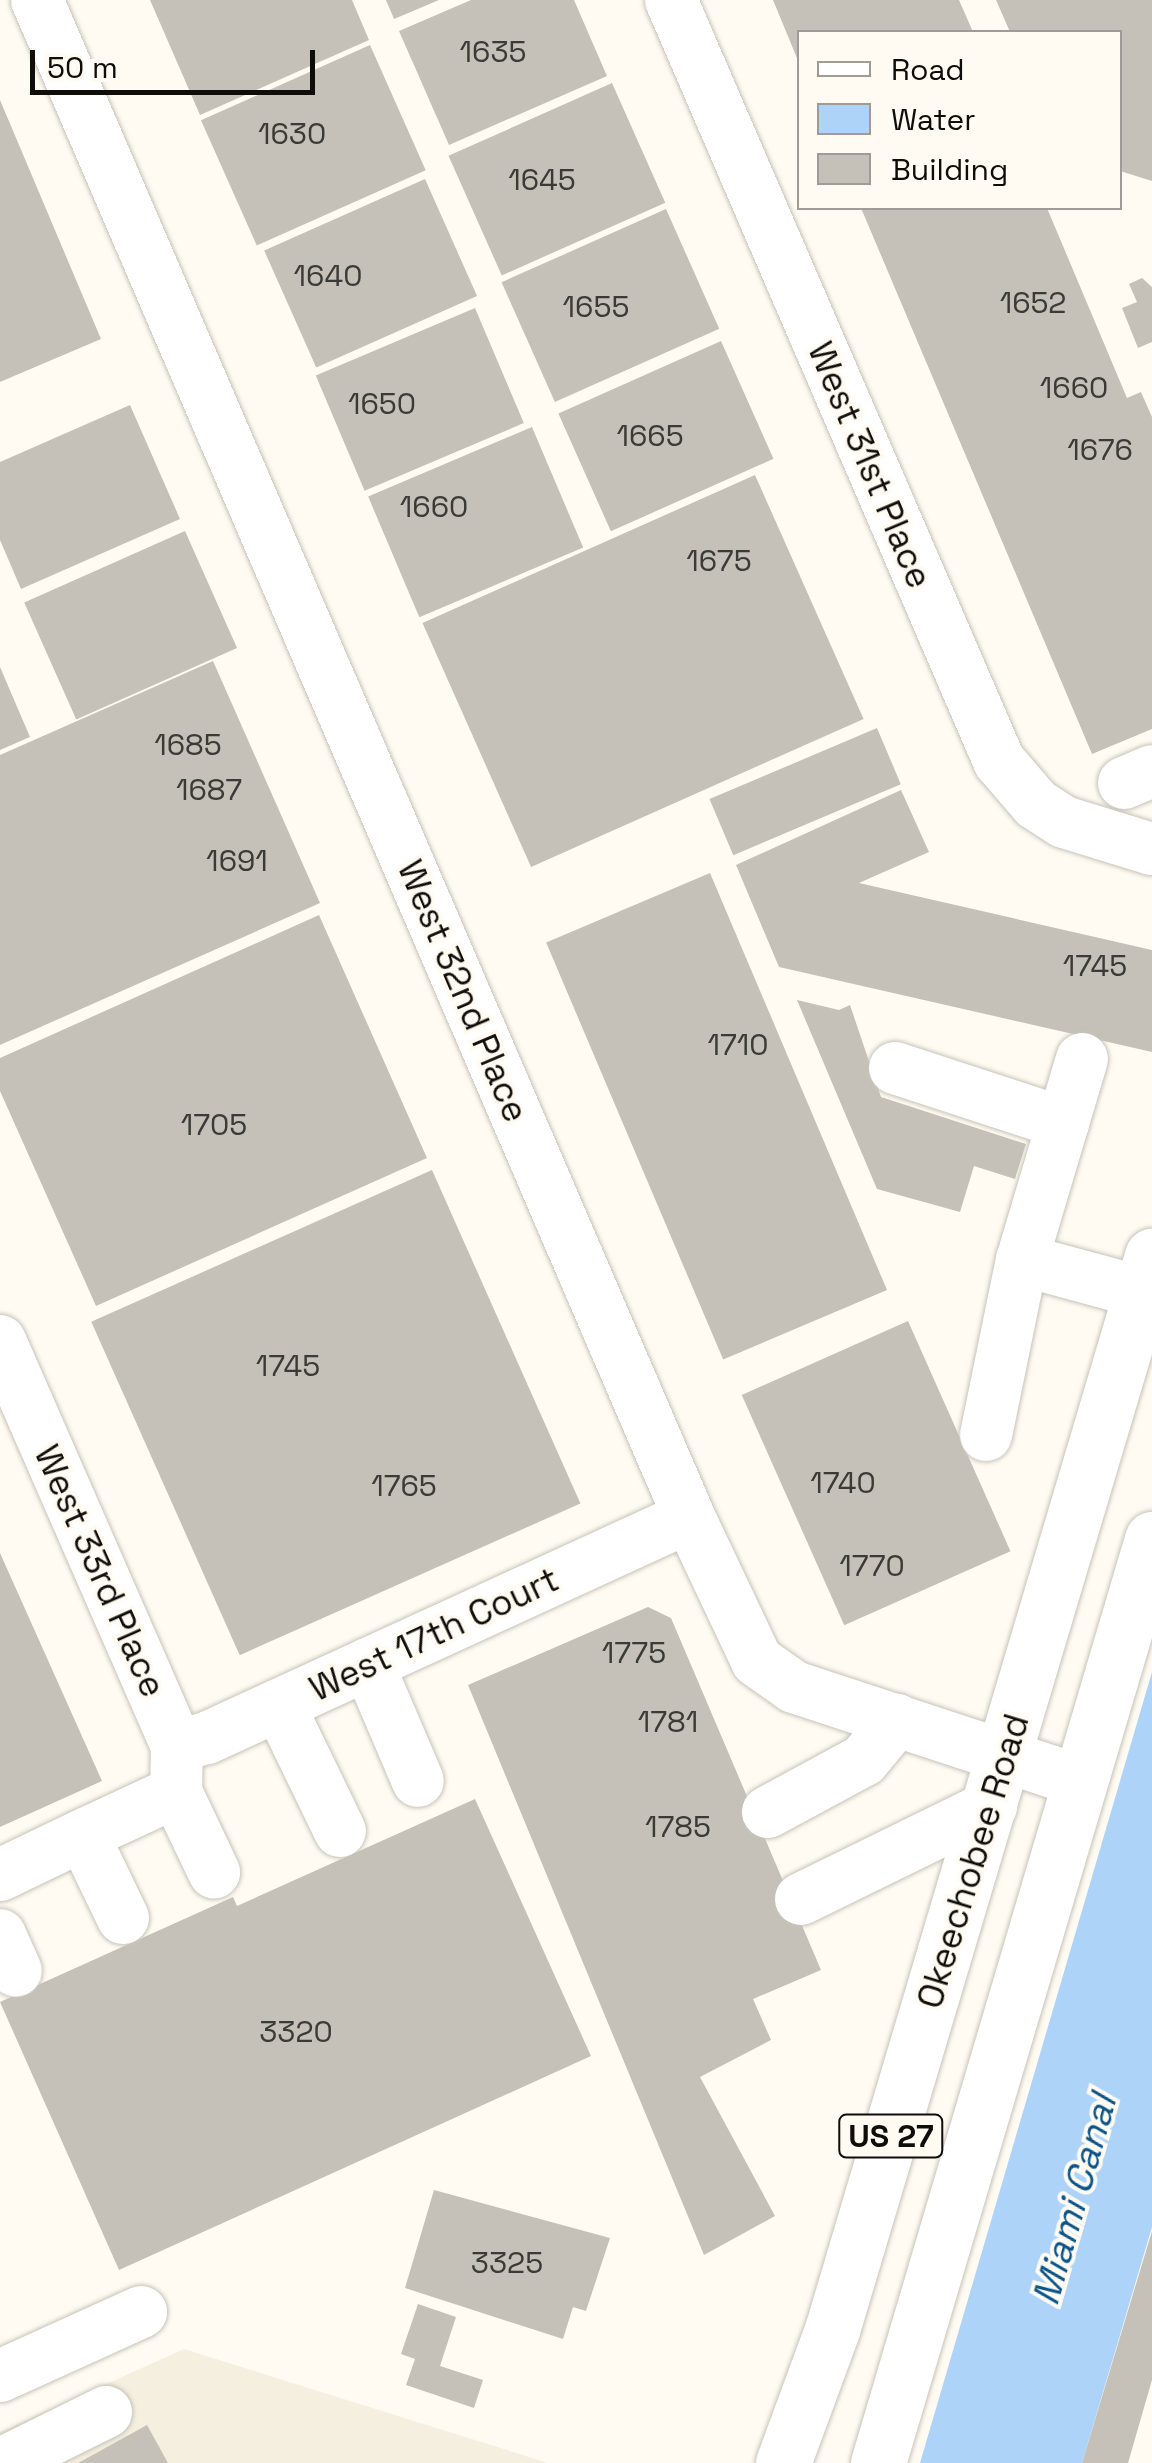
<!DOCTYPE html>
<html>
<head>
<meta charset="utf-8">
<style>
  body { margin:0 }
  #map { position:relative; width:1152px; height:2463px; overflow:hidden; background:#fffbf2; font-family:"Space Grotesk",sans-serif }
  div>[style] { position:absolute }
  .built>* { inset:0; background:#f5efdf }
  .water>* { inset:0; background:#add3f8 }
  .building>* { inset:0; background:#c5c1b8; transform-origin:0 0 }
  .roads { filter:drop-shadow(0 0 2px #c6c3b9) drop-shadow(0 0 2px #c6c3b9) }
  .minor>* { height:52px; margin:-26px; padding:0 26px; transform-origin:26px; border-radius:26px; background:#fff }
  .highway>* { height:55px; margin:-27.5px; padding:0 27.5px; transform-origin:27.5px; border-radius:27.5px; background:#fff }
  span { translate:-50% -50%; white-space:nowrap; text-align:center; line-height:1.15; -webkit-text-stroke:8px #fffbf2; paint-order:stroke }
  .number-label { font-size:30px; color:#3c3a36 }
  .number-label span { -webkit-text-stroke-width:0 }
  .shield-label span { padding:2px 8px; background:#fffbf2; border:2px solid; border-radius:8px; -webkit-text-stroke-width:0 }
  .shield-label { font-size:32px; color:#0e0d0a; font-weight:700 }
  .street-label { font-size:35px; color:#0e0d0a }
  .water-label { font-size:38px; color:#095389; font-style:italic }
  .legend { position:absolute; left:797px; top:30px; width:325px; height:180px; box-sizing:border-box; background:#fffbf2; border:2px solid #9f9c95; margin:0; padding:12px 18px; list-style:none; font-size:30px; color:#0e0d0a }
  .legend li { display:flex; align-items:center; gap:20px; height:50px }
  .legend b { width:50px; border:2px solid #9f9c95 }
  .scale { position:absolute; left:30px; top:50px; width:285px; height:45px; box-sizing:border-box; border:5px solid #0e0d0a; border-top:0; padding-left:12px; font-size:30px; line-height:35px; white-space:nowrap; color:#0e0d0a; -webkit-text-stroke:8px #fffbf2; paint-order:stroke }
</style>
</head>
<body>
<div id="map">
  <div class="built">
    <div style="clip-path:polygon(184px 2349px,548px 2463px,0 2463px,0 2432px)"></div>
  </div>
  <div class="water">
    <div style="clip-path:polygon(1152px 1672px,1152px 2227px,1082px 2463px,920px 2463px)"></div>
  </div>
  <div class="building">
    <div style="clip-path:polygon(150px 0,352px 0,369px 40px,200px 115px)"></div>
    <div style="clip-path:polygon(386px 0,439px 0,394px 19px)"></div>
    <div style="clip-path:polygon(471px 0,574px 0,607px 76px,449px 145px,399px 31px)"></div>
    <div style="clip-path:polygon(773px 0,959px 0,973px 32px,800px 32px,799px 63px)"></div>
    <div style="clip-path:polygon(996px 0,1152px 0,1152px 181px,1120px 171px,1120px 32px,1010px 32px)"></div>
    <div style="left:370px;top:45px;width:137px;height:185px;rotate:66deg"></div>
    <div style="left:612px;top:83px;width:131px;height:179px;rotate:66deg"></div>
    <div style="clip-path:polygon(0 100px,101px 339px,0 382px)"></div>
    <div style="left:425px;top:179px;width:128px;height:176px;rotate:66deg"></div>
    <div style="clip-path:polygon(861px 208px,1047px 208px,1127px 398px,1141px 392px,1152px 417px,1152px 729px,1092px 754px)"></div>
    <div style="left:666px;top:209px;width:131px;height:180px;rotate:66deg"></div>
    <div style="clip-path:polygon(1142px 278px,1152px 287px,1152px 342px,1138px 348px,1122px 308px,1137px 302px,1129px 284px)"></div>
    <div style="left:475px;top:308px;width:125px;height:173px;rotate:67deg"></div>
    <div style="left:721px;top:341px;width:129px;height:178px;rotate:66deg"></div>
    <div style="clip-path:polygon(130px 405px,180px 519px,21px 589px,0 540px,0 462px)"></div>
    <div style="left:532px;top:427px;width:131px;height:178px;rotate:67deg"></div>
    <div style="left:755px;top:475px;width:267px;height:364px;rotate:66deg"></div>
    <div style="left:185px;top:531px;width:128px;height:176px;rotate:66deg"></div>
    <div style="clip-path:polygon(213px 661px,320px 903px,0 1045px,0 755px)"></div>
    <div style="clip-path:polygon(0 667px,30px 737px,0 750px)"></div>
    <div style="left:877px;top:728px;width:61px;height:182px;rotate:67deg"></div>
    <div style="clip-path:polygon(901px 790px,929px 852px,859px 883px,1152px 950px,1152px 1052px,779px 967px,736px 865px)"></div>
    <div style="left:710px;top:873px;width:453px;height:178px;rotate:67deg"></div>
    <div style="clip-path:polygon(319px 915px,427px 1158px,96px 1306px,0 1091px,0 1058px)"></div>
    <div style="clip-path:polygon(797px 1000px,839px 1010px,850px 1005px,881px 1097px,1026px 1144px,1015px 1179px,974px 1166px,960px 1212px,877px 1189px)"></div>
    <div style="left:432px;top:1170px;width:365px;height:373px;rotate:66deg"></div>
    <div style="left:908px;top:1321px;width:252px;height:182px;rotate:66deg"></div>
    <div style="clip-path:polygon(0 1553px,102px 1781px,0 1827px)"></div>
    <div style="clip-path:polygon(648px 1607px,671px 1618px,821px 1970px,753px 1999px,771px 2040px,700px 2077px,775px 2216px,704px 2255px,468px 1685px)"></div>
    <div style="clip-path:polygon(475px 1799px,591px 2056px,119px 2270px,0 2002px,233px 1897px,237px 1906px)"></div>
    <div style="clip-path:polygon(434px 2190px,610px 2238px,586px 2311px,573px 2307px,563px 2339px,405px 2288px)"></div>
    <div style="clip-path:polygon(1152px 2231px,1152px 2380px,1128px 2463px,1082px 2463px)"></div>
    <div style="clip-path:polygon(418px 2304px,456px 2317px,440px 2366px,483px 2380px,474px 2408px,406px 2385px,415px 2359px,401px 2354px)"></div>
    <div style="clip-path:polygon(147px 2425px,168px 2463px,78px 2463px)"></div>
  </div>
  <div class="roads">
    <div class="minor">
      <div style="left:37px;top:0;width:1651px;rotate:66.74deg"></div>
      <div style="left:689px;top:1517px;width:159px;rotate:64.7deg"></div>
      <div style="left:757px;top:1661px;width:45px;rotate:35.1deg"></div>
      <div style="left:794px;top:1687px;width:301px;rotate:18.2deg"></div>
      <div style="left:671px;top:0;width:829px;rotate:66.68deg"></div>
      <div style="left:999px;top:761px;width:57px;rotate:49.3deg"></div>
      <div style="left:1036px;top:804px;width:33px;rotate:33deg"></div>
      <div style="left:1064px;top:822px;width:92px;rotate:17.1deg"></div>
      <div style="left:1124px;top:783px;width:30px;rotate:-23deg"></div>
      <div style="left:1082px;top:1059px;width:210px;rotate:106.6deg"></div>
      <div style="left:1022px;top:1260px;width:123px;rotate:15.1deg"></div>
      <div style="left:895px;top:1068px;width:177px;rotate:18.1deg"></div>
      <div style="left:0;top:1341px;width:442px;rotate:66.4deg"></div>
      <div style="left:177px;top:1746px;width:46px;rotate:91.2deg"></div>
      <div style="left:176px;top:1792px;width:89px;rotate:64.6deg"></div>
      <div style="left:986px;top:1435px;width:179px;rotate:-78.4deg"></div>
      <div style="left:368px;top:1664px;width:127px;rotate:66.9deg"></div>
      <div style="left:279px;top:1705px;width:140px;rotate:64.2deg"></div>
      <div style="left:177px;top:1746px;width:31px;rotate:-15deg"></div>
      <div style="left:207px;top:1738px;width:530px;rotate:-24.63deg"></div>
      <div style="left:768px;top:1812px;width:109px;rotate:-28.4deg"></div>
      <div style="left:864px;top:1760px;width:52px;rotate:-50.5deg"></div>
      <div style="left:0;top:1875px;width:92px;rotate:-25.7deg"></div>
      <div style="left:801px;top:1899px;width:212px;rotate:-26.1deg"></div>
      <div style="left:123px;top:1918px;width:92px;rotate:-115.7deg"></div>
      <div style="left:83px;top:1835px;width:102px;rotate:-24.8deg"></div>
      <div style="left:0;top:1935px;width:39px;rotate:66deg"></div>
      <div style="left:0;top:2376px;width:155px;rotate:-24.4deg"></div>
      <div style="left:3px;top:2463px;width:115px;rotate:-26.3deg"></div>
    </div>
    <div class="highway">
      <div style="left:783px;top:2463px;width:142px;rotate:-69.8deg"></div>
      <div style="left:832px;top:2330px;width:1121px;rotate:-73.41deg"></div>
      <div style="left:878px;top:2463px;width:964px;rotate:-73.48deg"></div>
    </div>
  </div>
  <div class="number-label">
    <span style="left:493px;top:52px">1635</span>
    <span style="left:292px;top:134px">1630</span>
    <span style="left:542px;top:180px">1645</span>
    <span style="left:328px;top:276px">1640</span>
    <span style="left:1033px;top:303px">1652</span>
    <span style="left:596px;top:307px">1655</span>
    <span style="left:1074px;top:388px">1660</span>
    <span style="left:382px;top:404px">1650</span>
    <span style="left:650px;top:436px">1665</span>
    <span style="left:1100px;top:450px">1676</span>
    <span style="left:434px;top:507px">1660</span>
    <span style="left:719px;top:561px">1675</span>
    <span style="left:188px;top:745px">1685</span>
    <span style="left:209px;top:790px">1687</span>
    <span style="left:237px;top:861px">1691</span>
    <span style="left:1095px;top:966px">1745</span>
    <span style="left:738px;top:1045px">1710</span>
    <span style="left:214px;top:1125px">1705</span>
    <span style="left:288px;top:1366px">1745</span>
    <span style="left:843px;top:1483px">1740</span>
    <span style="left:404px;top:1486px">1765</span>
    <span style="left:872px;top:1566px">1770</span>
    <span style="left:634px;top:1653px">1775</span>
    <span style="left:668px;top:1722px">1781</span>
    <span style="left:678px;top:1827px">1785</span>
    <span style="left:296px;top:2032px">3320</span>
    <span style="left:507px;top:2263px">3325</span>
  </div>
  <div class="shield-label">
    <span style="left:891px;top:2136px">US 27</span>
  </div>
  <div class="street-label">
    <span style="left:870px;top:465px;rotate:67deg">West 31st Place</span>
    <span style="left:463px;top:991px;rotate:67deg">West 32nd Place</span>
    <span style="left:100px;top:1571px;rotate:66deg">West 33rd Place</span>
    <span style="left:434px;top:1634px;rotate:-25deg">West 17th Court</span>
    <span style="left:973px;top:1861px;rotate:-73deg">Okeechobee Road</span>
  </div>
  <div class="water-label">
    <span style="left:1075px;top:2200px;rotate:-74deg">Miami Canal</span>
  </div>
  <ul class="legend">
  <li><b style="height:12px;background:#fff"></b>Road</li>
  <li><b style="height:28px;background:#add3f8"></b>Water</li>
  <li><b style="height:28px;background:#c5c1b8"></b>Building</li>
  </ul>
  <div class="scale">50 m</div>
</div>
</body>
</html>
